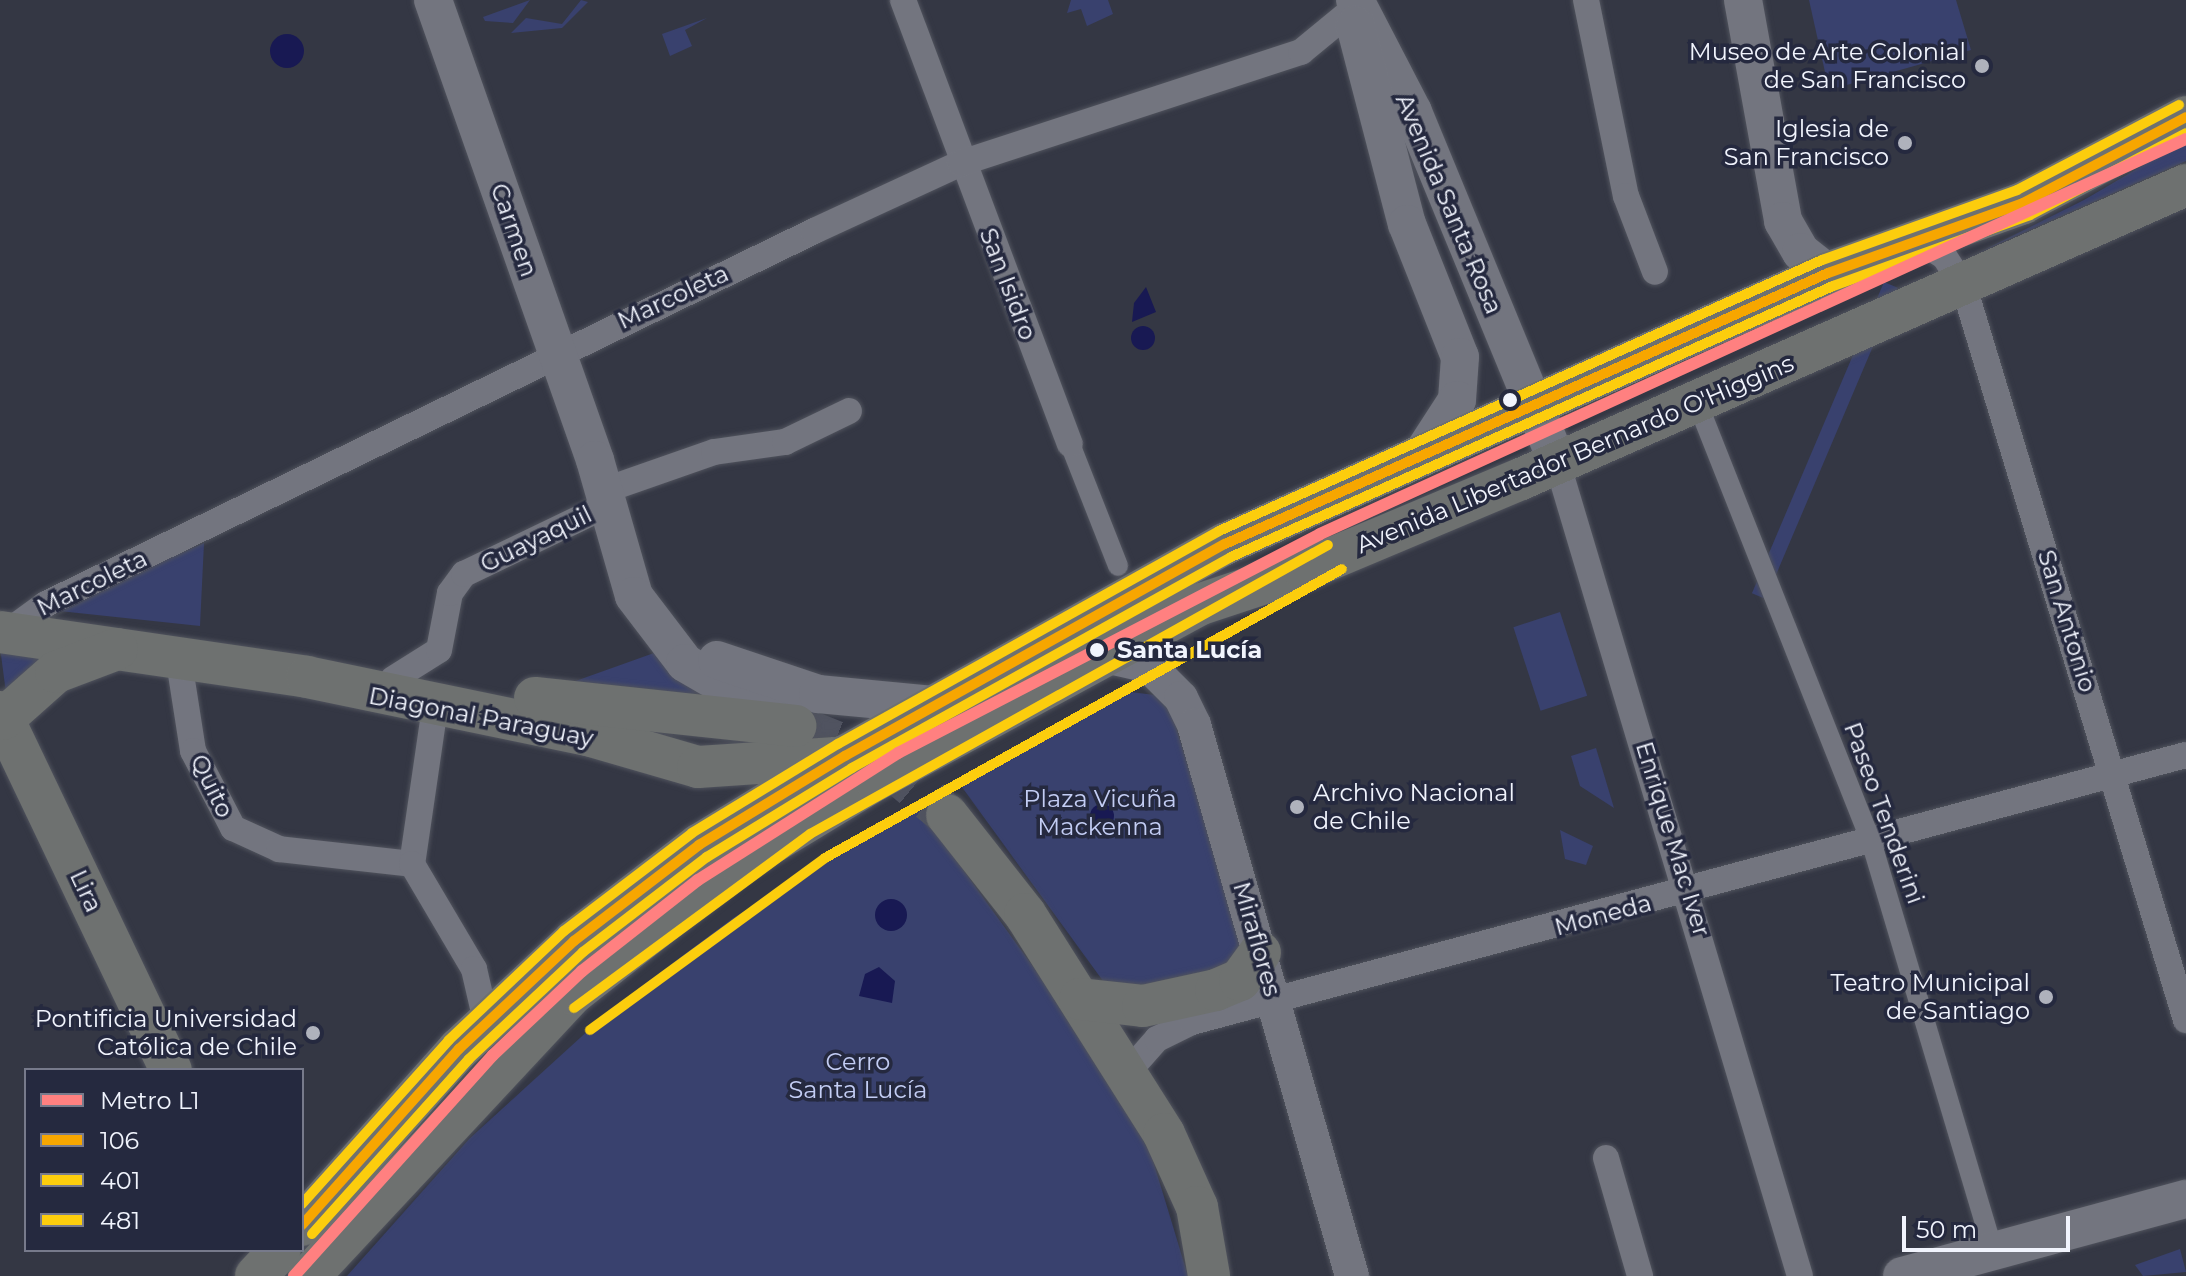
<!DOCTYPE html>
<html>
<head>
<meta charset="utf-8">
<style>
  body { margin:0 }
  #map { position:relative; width:2186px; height:1276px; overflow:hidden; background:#343744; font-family:Montserrat,sans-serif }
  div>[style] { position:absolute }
  .green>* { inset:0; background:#39416e; transform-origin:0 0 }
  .water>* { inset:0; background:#181953 }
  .round { border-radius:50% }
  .primary-tunnel>* { height:42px; margin-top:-21px; transform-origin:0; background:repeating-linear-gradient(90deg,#505360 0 42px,transparent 0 63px) }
  .roads { filter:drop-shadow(0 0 2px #50535d) drop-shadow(0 0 2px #50535d) }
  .pedestrian>* { height:20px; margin:-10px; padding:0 10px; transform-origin:10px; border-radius:10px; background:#73757f }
  .minor>* { height:26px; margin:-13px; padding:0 13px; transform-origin:13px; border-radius:13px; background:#73757f }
  .tertiary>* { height:34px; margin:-17px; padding:0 17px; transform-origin:17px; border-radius:17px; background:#73757f }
  .secondary>* { height:38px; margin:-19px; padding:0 19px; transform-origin:19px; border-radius:19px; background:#73757f }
  .primary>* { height:42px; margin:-21px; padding:0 21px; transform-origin:21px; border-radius:21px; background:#6e7170 }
  .bus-1>* { height:10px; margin:-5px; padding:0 5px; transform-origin:5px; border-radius:5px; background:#f7a600 }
  .bus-2>* { height:10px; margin:-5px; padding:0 5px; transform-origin:5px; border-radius:5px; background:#fccd0d }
  .bus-3>* { height:10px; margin:-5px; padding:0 5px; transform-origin:5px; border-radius:5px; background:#fccd0d }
  .metro-1>* { height:12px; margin:-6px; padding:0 6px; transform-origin:6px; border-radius:6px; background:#ff8080 }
  .dots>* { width:22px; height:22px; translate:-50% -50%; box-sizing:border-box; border:4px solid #25293f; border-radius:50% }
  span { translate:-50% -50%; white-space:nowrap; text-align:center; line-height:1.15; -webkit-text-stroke:7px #25293f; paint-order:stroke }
  .poi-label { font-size:24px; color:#f1f4fd }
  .right { translate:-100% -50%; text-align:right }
  .left { translate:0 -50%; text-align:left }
  .street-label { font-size:24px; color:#f1f4fd }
  .stop-label { font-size:24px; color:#f1f4fd; font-weight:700 }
  .park-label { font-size:24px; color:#c3cdf4 }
  .legend { position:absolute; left:24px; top:1068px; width:280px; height:184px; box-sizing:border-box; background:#25293f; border:2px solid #777a8b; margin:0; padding:10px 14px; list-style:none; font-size:24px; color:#f1f4fd }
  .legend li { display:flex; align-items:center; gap:16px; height:40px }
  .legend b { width:40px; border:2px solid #777a8b }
  .scale { position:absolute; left:1902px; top:1216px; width:168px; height:36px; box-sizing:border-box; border:4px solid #f1f4fd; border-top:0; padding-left:10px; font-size:24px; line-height:28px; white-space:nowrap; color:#f1f4fd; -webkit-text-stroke:6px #25293f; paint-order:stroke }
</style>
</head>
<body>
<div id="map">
  <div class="green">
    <div style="clip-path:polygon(530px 0,513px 23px,485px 21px,483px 17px)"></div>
    <div style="clip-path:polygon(581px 0,588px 2px,562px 28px,511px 33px,526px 18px,562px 24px)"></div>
    <div style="clip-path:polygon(1071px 0,1108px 0,1113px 14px,1087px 26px,1081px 9px,1067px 13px)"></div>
    <div style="clip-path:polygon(1809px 0,1956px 0,1971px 50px,1829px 90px)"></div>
    <div style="clip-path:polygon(707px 18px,685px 30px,692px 46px,670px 56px,662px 34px)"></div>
    <div style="clip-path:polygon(2186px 140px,2186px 161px,1978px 253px,2084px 200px)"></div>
    <div style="left:1884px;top:282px;width:15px;height:338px;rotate:23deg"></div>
    <div style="clip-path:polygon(204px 543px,200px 626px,50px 610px)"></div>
    <div style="left:1560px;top:612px;width:88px;height:49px;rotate:72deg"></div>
    <div style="clip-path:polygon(0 647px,67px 660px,7px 701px)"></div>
    <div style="clip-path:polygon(654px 653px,734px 698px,566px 684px,570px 683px)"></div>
    <div style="clip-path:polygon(1122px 691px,1155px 695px,1172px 714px,1242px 941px,1241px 961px,1146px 995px,1103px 981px,959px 783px)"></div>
    <div style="clip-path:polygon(1596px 748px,1614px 808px,1580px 786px,1571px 756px)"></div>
    <div style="clip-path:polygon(917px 806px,1089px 1044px,1151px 1154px,1188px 1276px,347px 1276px,469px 1139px,614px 1007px,733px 918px)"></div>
    <div style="clip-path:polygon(1560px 830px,1593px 846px,1586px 865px,1565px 859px)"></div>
    <div style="clip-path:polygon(2180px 1249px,2186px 1272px,2143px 1276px,2135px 1265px)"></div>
  </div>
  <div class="water">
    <div class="round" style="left:270px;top:34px;width:34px;height:34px"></div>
    <div style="clip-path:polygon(1146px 287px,1156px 312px,1132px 322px,1134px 303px)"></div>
    <div class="round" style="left:1131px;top:326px;width:24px;height:24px"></div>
    <div class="round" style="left:1090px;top:804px;width:24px;height:24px"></div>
    <div class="round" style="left:875px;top:899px;width:32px;height:32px"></div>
    <div style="clip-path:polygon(879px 967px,895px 981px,892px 1003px,859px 996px,865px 974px)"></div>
  </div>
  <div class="primary-tunnel">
    <div style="left:796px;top:726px;width:92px;rotate:21.8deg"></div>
    <div style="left:881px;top:760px;width:86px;rotate:39.8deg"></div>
  </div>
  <div class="roads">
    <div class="pedestrian">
      <div style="left:1697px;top:402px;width:472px;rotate:68.4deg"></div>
      <div style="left:1871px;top:841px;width:428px;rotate:73.4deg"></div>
      <div style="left:1070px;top:444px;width:131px;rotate:68.5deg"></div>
    </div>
    <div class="minor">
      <div style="left:903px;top:0;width:474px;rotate:69.4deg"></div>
      <div style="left:1586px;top:0;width:200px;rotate:78.5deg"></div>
      <div style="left:1626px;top:196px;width:81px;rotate:69.1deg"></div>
      <div style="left:1918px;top:240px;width:31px;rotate:32deg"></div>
      <div style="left:1944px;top:256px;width:37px;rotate:57deg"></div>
      <div style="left:1964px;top:287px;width:766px;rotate:73.15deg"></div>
      <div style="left:1557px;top:462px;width:849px;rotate:73.38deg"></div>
      <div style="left:614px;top:487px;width:106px;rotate:-19.3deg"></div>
      <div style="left:714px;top:452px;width:72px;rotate:-8deg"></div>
      <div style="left:785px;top:442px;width:71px;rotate:-25.8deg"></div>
      <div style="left:6px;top:633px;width:49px;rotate:-35.9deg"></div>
      <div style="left:46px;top:604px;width:854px;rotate:-25.9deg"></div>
      <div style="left:814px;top:231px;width:162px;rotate:-24.8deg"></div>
      <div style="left:961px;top:163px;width:358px;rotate:-18.1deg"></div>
      <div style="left:1301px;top:52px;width:72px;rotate:-39.4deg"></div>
      <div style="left:178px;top:655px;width:97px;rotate:81.1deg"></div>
      <div style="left:193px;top:751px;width:87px;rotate:62.5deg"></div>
      <div style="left:233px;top:828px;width:51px;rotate:24.5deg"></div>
      <div style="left:279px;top:849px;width:134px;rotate:6.4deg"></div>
      <div style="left:393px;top:679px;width:54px;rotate:-32.2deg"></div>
      <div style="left:439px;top:650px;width:58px;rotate:-79.1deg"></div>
      <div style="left:450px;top:593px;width:24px;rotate:-54deg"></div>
      <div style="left:464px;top:574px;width:154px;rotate:-25.7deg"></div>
      <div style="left:435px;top:707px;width:159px;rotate:98.3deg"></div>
      <div style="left:412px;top:864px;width:122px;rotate:59.4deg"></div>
      <div style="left:474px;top:969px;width:53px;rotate:77deg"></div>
      <div style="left:1127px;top:1073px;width:45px;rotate:-48.6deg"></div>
      <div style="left:1157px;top:1039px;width:39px;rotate:-26deg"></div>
      <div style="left:1192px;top:1022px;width:1029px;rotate:-15.04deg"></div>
      <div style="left:1606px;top:1158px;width:123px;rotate:73.9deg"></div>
    </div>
    <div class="tertiary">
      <div style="left:1100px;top:655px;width:50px;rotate:12.7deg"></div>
      <div style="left:1149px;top:666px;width:45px;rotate:45deg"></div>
      <div style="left:1181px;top:698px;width:30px;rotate:64deg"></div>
      <div style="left:1194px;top:725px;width:573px;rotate:74deg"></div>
    </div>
    <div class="secondary">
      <div style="left:433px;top:0;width:488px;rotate:70.6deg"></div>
      <div style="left:595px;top:460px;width:141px;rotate:74deg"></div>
      <div style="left:634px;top:596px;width:84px;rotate:52.7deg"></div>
      <div style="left:685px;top:663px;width:121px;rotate:30.2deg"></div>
      <div style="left:1355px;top:0;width:126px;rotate:62.6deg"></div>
      <div style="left:1413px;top:112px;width:378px;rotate:67.6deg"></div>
      <div style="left:1743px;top:0;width:225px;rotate:79.7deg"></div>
      <div style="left:1783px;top:221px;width:36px;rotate:60deg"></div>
      <div style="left:1801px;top:252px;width:34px;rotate:38deg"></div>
      <div style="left:1355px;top:25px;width:206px;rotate:75.4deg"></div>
      <div style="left:1407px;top:224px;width:143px;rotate:68.3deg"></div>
      <div style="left:1460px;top:357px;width:43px;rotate:94deg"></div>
      <div style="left:1457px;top:400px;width:61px;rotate:122.9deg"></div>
      <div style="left:717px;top:660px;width:107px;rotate:18.6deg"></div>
      <div style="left:818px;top:694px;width:118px;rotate:5.4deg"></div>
      <div style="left:1902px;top:1276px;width:294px;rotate:-15.2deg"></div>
    </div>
    <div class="primary">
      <div style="left:0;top:632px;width:310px;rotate:8.3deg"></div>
      <div style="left:307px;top:677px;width:287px;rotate:11.7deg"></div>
      <div style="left:588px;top:735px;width:115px;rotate:16.2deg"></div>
      <div style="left:698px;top:767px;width:134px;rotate:-3.8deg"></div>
      <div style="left:535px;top:698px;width:262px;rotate:6.1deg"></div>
      <div style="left:0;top:712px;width:397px;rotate:64.5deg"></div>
      <div style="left:3px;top:719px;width:71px;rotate:-41.6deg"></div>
      <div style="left:56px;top:672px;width:65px;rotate:-20.7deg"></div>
      <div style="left:947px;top:815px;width:126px;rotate:51.8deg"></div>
      <div style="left:1025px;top:914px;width:260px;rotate:57.7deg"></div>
      <div style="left:1164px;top:1134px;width:80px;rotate:65.7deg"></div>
      <div style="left:1197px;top:1207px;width:70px;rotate:80.1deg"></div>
      <div style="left:1080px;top:999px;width:63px;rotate:6.3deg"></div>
      <div style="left:1143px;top:1006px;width:75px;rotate:-12.4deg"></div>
      <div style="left:1216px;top:990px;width:26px;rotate:-23deg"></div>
      <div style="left:1240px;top:980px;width:34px;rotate:-54deg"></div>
      <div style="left:302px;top:1225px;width:236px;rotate:-48.3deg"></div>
      <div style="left:459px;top:1049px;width:158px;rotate:-43.2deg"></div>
      <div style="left:574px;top:941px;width:158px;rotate:-37.5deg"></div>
      <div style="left:699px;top:845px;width:171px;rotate:-31.4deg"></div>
      <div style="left:845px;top:756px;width:435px;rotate:-29.2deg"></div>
      <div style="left:1225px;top:544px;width:661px;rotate:-24.2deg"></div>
      <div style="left:1828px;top:273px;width:207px;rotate:-19.7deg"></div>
      <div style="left:2023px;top:203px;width:184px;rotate:-27.8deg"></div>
      <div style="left:256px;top:1276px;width:35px;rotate:-47deg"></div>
      <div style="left:309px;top:1276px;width:386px;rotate:-47deg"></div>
      <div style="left:572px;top:994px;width:214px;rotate:-38.2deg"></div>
      <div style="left:740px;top:862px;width:158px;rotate:-31.3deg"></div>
      <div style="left:875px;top:780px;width:367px;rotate:-28.4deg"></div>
      <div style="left:1198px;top:605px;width:112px;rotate:-18.3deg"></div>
      <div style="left:1304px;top:570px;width:235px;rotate:-22.8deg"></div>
      <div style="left:1521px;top:479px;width:727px;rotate:-23.85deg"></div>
    </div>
  </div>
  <div class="bus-1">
    <div style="left:302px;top:1225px;width:236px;rotate:-48.3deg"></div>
    <div style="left:459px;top:1049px;width:158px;rotate:-43.2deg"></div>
    <div style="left:574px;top:941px;width:158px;rotate:-37.5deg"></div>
    <div style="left:699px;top:845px;width:171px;rotate:-31.4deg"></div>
    <div style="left:845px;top:756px;width:435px;rotate:-29.2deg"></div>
    <div style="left:1225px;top:544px;width:661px;rotate:-24.2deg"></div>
    <div style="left:1828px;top:273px;width:207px;rotate:-19.7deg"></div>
    <div style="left:2023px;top:203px;width:184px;rotate:-27.8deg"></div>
  </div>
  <div class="bus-2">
    <div style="left:590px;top:1030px;width:291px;rotate:-36.2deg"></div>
    <div style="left:825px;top:858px;width:592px;rotate:-29.2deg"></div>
    <div style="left:312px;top:1234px;width:235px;rotate:-48.1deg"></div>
    <div style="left:469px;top:1059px;width:156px;rotate:-43.2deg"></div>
    <div style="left:583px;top:952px;width:156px;rotate:-37.5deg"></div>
    <div style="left:707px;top:857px;width:170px;rotate:-31.5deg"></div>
    <div style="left:852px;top:768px;width:434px;rotate:-29.1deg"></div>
    <div style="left:1231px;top:557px;width:660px;rotate:-24.24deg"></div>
    <div style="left:1833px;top:286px;width:209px;rotate:-19.8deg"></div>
    <div style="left:2030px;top:215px;width:176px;rotate:-27.7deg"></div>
  </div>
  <div class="bus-3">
    <div style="left:574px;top:1008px;width:293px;rotate:-36.4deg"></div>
    <div style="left:810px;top:834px;width:593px;rotate:-29.16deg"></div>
    <div style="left:302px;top:1204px;width:220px;rotate:-48.1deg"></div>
    <div style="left:449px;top:1040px;width:158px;rotate:-43.5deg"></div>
    <div style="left:564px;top:931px;width:161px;rotate:-37.4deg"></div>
    <div style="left:692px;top:833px;width:171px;rotate:-31.4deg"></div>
    <div style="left:838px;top:744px;width:436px;rotate:-29.2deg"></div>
    <div style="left:1219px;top:531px;width:661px;rotate:-24.2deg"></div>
    <div style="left:1822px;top:260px;width:207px;rotate:-19.7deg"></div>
    <div style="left:2017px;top:190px;width:183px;rotate:-27.7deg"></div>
  </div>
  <div class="metro-1">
    <div style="left:294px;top:1276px;width:297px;rotate:-48deg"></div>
    <div style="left:493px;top:1055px;width:122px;rotate:-43.3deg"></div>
    <div style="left:582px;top:971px;width:147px;rotate:-38.1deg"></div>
    <div style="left:698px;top:880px;width:237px;rotate:-32.4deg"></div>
    <div style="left:898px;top:753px;width:475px;rotate:-27.4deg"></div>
    <div style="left:1320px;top:534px;width:952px;rotate:-24.52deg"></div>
  </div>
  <div class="dots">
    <div style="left:1982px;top:66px;background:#afb2bc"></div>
    <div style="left:1905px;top:143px;background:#afb2bc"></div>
    <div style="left:1510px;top:400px;background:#f1f4fd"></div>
    <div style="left:1097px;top:650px;background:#f1f4fd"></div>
    <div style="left:1297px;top:807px;background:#afb2bc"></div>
    <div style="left:2046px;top:997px;background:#afb2bc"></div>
    <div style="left:313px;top:1033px;background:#afb2bc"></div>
  </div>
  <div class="poi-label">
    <span class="right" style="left:1966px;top:66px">Museo de Arte Colonial<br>de San Francisco</span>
    <span class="right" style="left:1889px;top:143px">Iglesia de<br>San Francisco</span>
    <span class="left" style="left:1313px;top:807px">Archivo Nacional<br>de Chile</span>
    <span class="right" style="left:2030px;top:997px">Teatro Municipal<br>de Santiago</span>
    <span class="right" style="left:297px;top:1033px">Pontificia Universidad<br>Católica de Chile</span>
  </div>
  <div class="street-label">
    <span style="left:1449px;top:204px;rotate:67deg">Avenida Santa Rosa</span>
    <span style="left:514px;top:230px;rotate:71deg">Carmen</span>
    <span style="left:1008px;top:284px;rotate:69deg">San Isidro</span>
    <span style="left:673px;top:297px;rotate:-25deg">Marcoleta</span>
    <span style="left:1575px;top:454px;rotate:-23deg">Avenida Libertador Bernardo O'Higgins</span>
    <span style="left:536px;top:539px;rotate:-26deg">Guayaquil</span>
    <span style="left:92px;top:583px;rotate:-26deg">Marcoleta</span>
    <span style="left:2067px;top:621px;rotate:73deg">San Antonio</span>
    <span style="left:481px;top:717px;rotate:11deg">Diagonal Paraguay</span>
    <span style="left:212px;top:786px;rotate:64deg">Quito</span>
    <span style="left:1884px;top:813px;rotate:70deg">Paseo Tenderini</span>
    <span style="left:1673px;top:839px;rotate:73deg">Enrique Mac Iver</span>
    <span style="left:86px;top:891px;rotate:65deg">Lira</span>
    <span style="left:1603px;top:915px;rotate:-15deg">Moneda</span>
    <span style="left:1257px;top:939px;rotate:74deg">Miraflores</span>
  </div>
  <div class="stop-label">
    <span class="left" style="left:1117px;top:650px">Santa Lucía</span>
  </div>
  <div class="park-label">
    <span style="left:1100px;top:813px">Plaza Vicuña<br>Mackenna</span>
    <span style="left:858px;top:1076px">Cerro<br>Santa Lucía</span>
  </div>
  <ul class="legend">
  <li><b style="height:10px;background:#ff8080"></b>Metro L1</li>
  <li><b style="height:10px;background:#f7a600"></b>106</li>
  <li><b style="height:10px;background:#fccd0d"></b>401</li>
  <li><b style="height:10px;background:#fccd0d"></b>481</li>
  </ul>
  <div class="scale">50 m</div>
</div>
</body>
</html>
